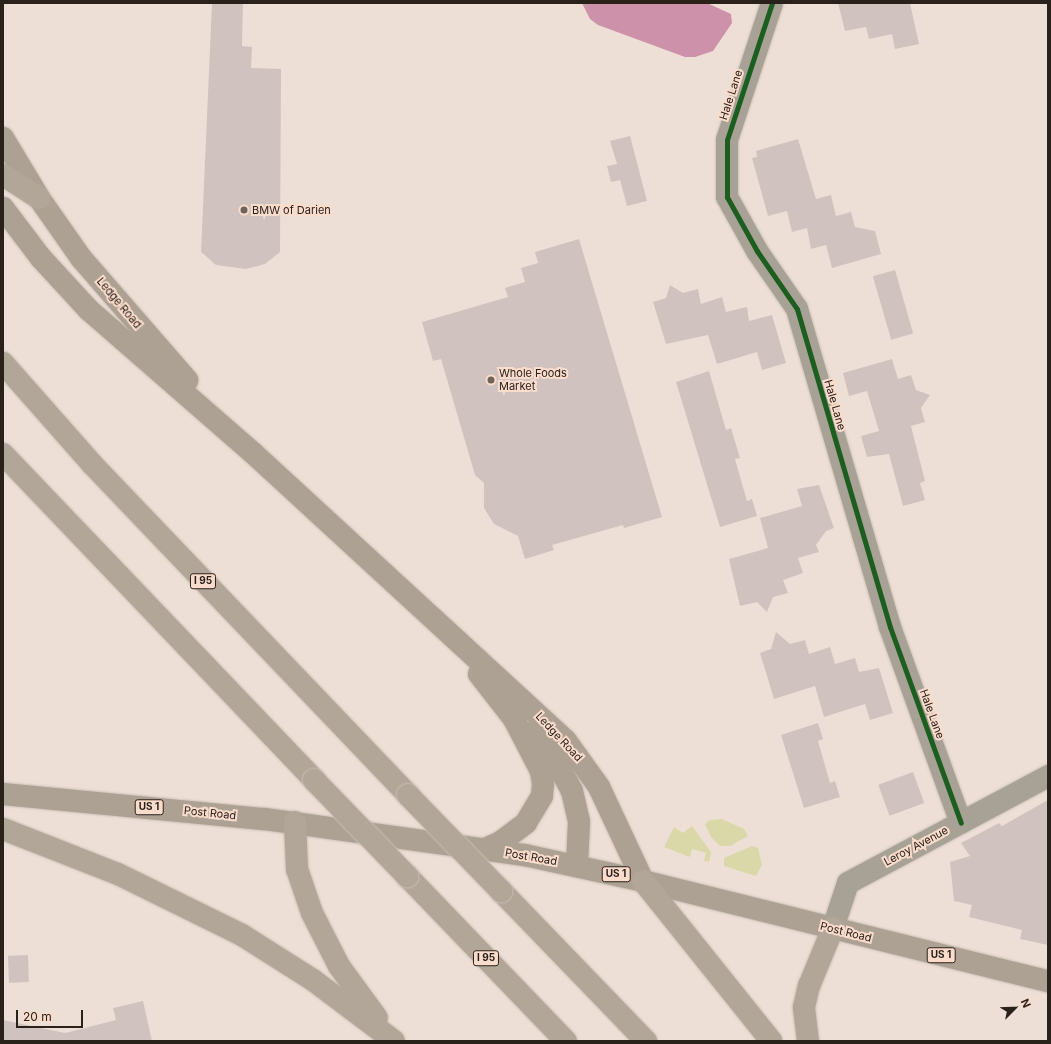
<!DOCTYPE html>
<html>
<head>
<meta charset="utf-8">
<style>
  body { margin:0 }
  #map { position:relative; width:1051px; height:1044px; overflow:hidden; background:#eedfd6; font-family:Inter,sans-serif }
  div>[style] { position:absolute }
  .green>* { inset:0; background:#dad8a8 }
  .water>* { inset:0; background:#ce91aa }
  .building>* { inset:0; background:#d0c3bf; transform-origin:0 0 }
  .roads { filter:drop-shadow(0 0 1px #c9beb6) drop-shadow(0 0 1px #c9beb6) }
  .minor>* { height:22px; margin:-11px; padding:0 11px; transform-origin:11px; border-radius:11px; background:#a8a195 }
  .major>* { height:22px; margin:-11px; padding:0 11px; transform-origin:11px; border-radius:11px; background:#aca193 }
  .highway>* { height:22px; margin:-11px; padding:0 11px; transform-origin:11px; border-radius:11px; background:#b2a699 }
  .bridges { filter:drop-shadow(0 0 1px #c9beb6) drop-shadow(0 0 1px #c9beb6) }
  .highway-bridge>* { height:22px; margin:-11px; padding:0 11px; transform-origin:11px; border-radius:11px; background:#b2a699 }
  .cycleway>* { height:5px; margin:-2.5px; padding:0 2.5px; transform-origin:2.5px; border-radius:2.5px; background:#1b5e20 }
  .dots>* { width:11px; height:11px; translate:-50% -50%; box-sizing:border-box; border:2px solid #f9dccb; border-radius:50% }
  span { translate:-50% -50%; white-space:nowrap; text-align:center; line-height:1.15; -webkit-text-stroke:4px #f9dccb; paint-order:stroke }
  .shield-label span { padding:1px 3px; background:#f9dccb; border:1px solid; border-radius:3px; -webkit-text-stroke-width:0 }
  .shield-label { font-size:10px; color:#2b211b; font-weight:700 }
  .street-label { font-size:11px; color:#2b211b }
  .poi-label { font-size:11px; color:#2b211b }
  .left { translate:0 -50%; text-align:left }
  .frame { position:absolute; inset:0; border:4px solid #2b211b; pointer-events:none }
  .north { position:absolute; left:995px; top:988px; width:40px; height:40px; -webkit-text-stroke:3px #f9dccb; paint-order:stroke; rotate:66deg; font-size:11px; font-weight:700; line-height:16px; text-align:center; color:#2b211b }
  .north::after { content:''; display:block; margin:auto; width:14px; height:18px; background:#2b211b; clip-path:polygon(50% 0,100% 100%,50% 72%,0 100%) }
  .scale { position:absolute; left:16px; top:1010px; width:67px; height:18px; box-sizing:border-box; border:2px solid #2b211b; border-top:0; padding-left:5px; font-size:12px; line-height:14px; white-space:nowrap; color:#2b211b; -webkit-text-stroke:3px #f9dccb; paint-order:stroke }
</style>
</head>
<body>
<div id="map">
  <div class="green">
    <div style="clip-path:polygon(722px 819px,744px 829px,748px 836px,730px 846px,720px 846px,711px 837px,705px 824px,710px 820px)"></div>
    <div style="clip-path:polygon(692px 826px,711px 852px,709px 862px,704px 861px,706px 853px,692px 849px,690px 857px,664px 847px,674px 827px,683px 833px)"></div>
    <div style="clip-path:polygon(752px 846px,758px 848px,762px 865px,756px 876px,724px 866px,724px 858px)"></div>
  </div>
  <div class="water">
    <div style="clip-path:polygon(582px 3px,707px 3px,731px 14px,732px 23px,713px 51px,695px 57px,685px 57px,598px 25px,590px 19px)"></div>
  </div>
  <div class="building">
    <div style="clip-path:polygon(212px 3px,243px 3px,242px 46px,252px 47px,251px 68px,281px 69px,280px 252px,265px 264px,246px 269px,216px 265px,201px 252px)"></div>
    <div style="clip-path:polygon(838px 3px,910px 3px,919px 44px,895px 49px,892px 34px,869px 39px,866px 27px,845px 31px)"></div>
    <div style="clip-path:polygon(630px 136px,647px 201px,627px 206px,620px 180px,611px 182px,607px 166px,617px 164px,610px 141px)"></div>
    <div style="clip-path:polygon(798px 139px,816px 199px,831px 195px,836px 216px,851px 212px,855px 227px,875px 231px,881px 254px,832px 268px,826px 245px,811px 249px,807px 228px,792px 232px,787px 211px,768px 216px,752px 158px,757px 157px,756px 151px)"></div>
    <div style="clip-path:polygon(579px 239px,662px 517px,624px 528px,623px 525px,552px 545px,554px 550px,525px 559px,518px 536px,494px 524px,484px 508px,484px 483px,475px 475px,441px 359px,433px 361px,422px 322px,508px 297px,505px 288px,525px 282px,521px 268px,538px 263px,535px 252px)"></div>
    <div style="left:895px;top:270px;width:66px;height:23px;rotate:74deg"></div>
    <div style="clip-path:polygon(670px 285px,683px 293px,698px 289px,701px 304px,722px 297px,726px 312px,747px 307px,749px 321px,772px 315px,786px 363px,762px 370px,757px 352px,717px 364px,708px 335px,666px 344px,653px 302px,666px 298px)"></div>
    <div style="clip-path:polygon(892px 359px,898px 379px,911px 375px,916px 390px,930px 395px,921px 408px,925px 422px,911px 426px,925px 481px,920px 483px,925px 500px,903px 506px,889px 454px,867px 457px,861px 436px,879px 431px,867px 391px,849px 396px,843px 373px)"></div>
    <div style="clip-path:polygon(709px 371px,726px 430px,731px 428px,740px 458px,735px 459px,747px 501px,752px 499px,757px 516px,720px 527px,676px 382px)"></div>
    <div style="clip-path:polygon(819px 485px,834px 528px,826px 531px,816px 545px,819px 552px,798px 558px,803px 573px,783px 580px,788px 593px,773px 597px,767px 612px,757px 602px,740px 606px,729px 559px,768px 548px,760px 518px,802px 506px,797px 489px)"></div>
    <div style="clip-path:polygon(776px 632px,790px 644px,805px 640px,809px 654px,830px 647px,835px 664px,855px 658px,859px 672px,879px 668px,893px 713px,870px 720px,865px 704px,824px 717px,815px 686px,774px 699px,760px 653px,771px 649px)"></div>
    <div style="clip-path:polygon(818px 723px,823px 739px,818px 741px,830px 783px,835px 781px,840px 797px,804px 808px,781px 735px)"></div>
    <div style="left:913px;top:772px;width:33px;height:37px;rotate:70deg"></div>
    <div style="clip-path:polygon(1048px 800px,1048px 945px,1020px 939px,1022px 930px,969px 917px,972px 905px,954px 901px,950px 862px,970px 856px,961px 843px,999px 823px,1002px 826px)"></div>
    <div style="left:28px;top:955px;width:27px;height:20px;rotate:88deg"></div>
    <div style="clip-path:polygon(143px 1001px,152px 1041px,3px 1041px,3px 1020px,65px 1033px,116px 1020px,113px 1008px)"></div>
  </div>
  <div class="roads">
    <div class="minor">
      <div style="left:772px;top:3px;width:144px;rotate:108.2deg"></div>
      <div style="left:727px;top:140px;width:57px;rotate:90deg"></div>
      <div style="left:727px;top:197px;width:62px;rotate:60.9deg"></div>
      <div style="left:757px;top:251px;width:70px;rotate:55.4deg"></div>
      <div style="left:797px;top:309px;width:331px;rotate:73.7deg"></div>
      <div style="left:890px;top:627px;width:208px;rotate:70.1deg"></div>
      <div style="left:833px;top:928px;width:47px;rotate:-71.6deg"></div>
      <div style="left:848px;top:883px;width:227px;rotate:-28.1deg"></div>
    </div>
    <div class="major">
      <div style="left:3px;top:138px;width:70px;rotate:59deg"></div>
      <div style="left:39px;top:198px;width:73px;rotate:55deg"></div>
      <div style="left:81px;top:258px;width:162px;rotate:49deg"></div>
      <div style="left:3px;top:208px;width:63px;rotate:52.8deg"></div>
      <div style="left:41px;top:258px;width:71px;rotate:47.3deg"></div>
      <div style="left:89px;top:310px;width:218px;rotate:41.1deg"></div>
      <div style="left:253px;top:453px;width:425px;rotate:42.6deg"></div>
      <div style="left:566px;top:741px;width:57px;rotate:54.3deg"></div>
      <div style="left:599px;top:787px;width:104px;rotate:64.9deg"></div>
      <div style="left:479px;top:674px;width:57px;rotate:52.1deg"></div>
      <div style="left:514px;top:719px;width:59px;rotate:62.6deg"></div>
      <div style="left:541px;top:771px;width:13px;rotate:81deg"></div>
      <div style="left:543px;top:784px;width:12px;rotate:95deg"></div>
      <div style="left:542px;top:796px;width:31px;rotate:121deg"></div>
      <div style="left:526px;top:823px;width:31px;rotate:143deg"></div>
      <div style="left:501px;top:842px;width:17px;rotate:156deg"></div>
      <div style="left:530px;top:733px;width:38px;rotate:47deg"></div>
      <div style="left:556px;top:761px;width:34px;rotate:62deg"></div>
      <div style="left:572px;top:791px;width:32px;rotate:77deg"></div>
      <div style="left:579px;top:822px;width:43px;rotate:92.7deg"></div>
      <div style="left:3px;top:794px;width:263px;rotate:5.5deg"></div>
      <div style="left:265px;top:819px;width:262px;rotate:7.9deg"></div>
      <div style="left:525px;top:855px;width:121px;rotate:12.4deg"></div>
      <div style="left:643px;top:881px;width:417px;rotate:13.9deg"></div>
    </div>
    <div class="highway">
      <div style="left:3px;top:175px;width:43px;rotate:32.6deg"></div>
      <div style="left:3px;top:363px;width:135px;rotate:48.6deg"></div>
      <div style="left:92px;top:464px;width:458px;rotate:46.3deg"></div>
      <div style="left:3px;top:454px;width:451px;rotate:46.3deg"></div>
      <div style="left:295px;top:822px;width:47px;rotate:87.6deg"></div>
      <div style="left:297px;top:869px;width:46px;rotate:71.2deg"></div>
      <div style="left:312px;top:913px;width:59px;rotate:63deg"></div>
      <div style="left:339px;top:966px;width:64px;rotate:53.8deg"></div>
      <div style="left:3px;top:829px;width:123px;rotate:21.4deg"></div>
      <div style="left:118px;top:874px;width:138px;rotate:26.2deg"></div>
      <div style="left:242px;top:935px;width:84px;rotate:32.4deg"></div>
      <div style="left:313px;top:980px;width:101px;rotate:37deg"></div>
      <div style="left:407px;top:876px;width:229px;rotate:46.1deg"></div>
      <div style="left:643px;top:881px;width:205px;rotate:51.3deg"></div>
      <div style="left:501px;top:891px;width:209px;rotate:46deg"></div>
      <div style="left:808px;top:1041px;width:34px;rotate:-97deg"></div>
      <div style="left:804px;top:1007px;width:22px;rotate:-77deg"></div>
      <div style="left:809px;top:986px;width:63px;rotate:-67.5deg"></div>
    </div>
  </div>
  <div class="bridges">
    <div class="highway-bridge">
      <div style="left:314px;top:780px;width:134px;rotate:45.9deg"></div>
      <div style="left:408px;top:795px;width:134px;rotate:45.9deg"></div>
    </div>
  </div>
  <div class="cycleway">
    <div style="left:772px;top:3px;width:144px;rotate:108.2deg"></div>
    <div style="left:727px;top:140px;width:57px;rotate:90deg"></div>
    <div style="left:727px;top:197px;width:62px;rotate:60.9deg"></div>
    <div style="left:757px;top:251px;width:70px;rotate:55.4deg"></div>
    <div style="left:797px;top:309px;width:331px;rotate:73.7deg"></div>
    <div style="left:890px;top:627px;width:208px;rotate:70.1deg"></div>
  </div>
  <div class="dots">
    <div style="left:244px;top:210px;background:#6f645c"></div>
    <div style="left:491px;top:380px;background:#6f645c"></div>
  </div>
  <div class="shield-label">
    <span style="left:203px;top:581px">I 95</span>
    <span style="left:149px;top:807px">US 1</span>
    <span style="left:616px;top:874px">US 1</span>
    <span style="left:941px;top:955px">US 1</span>
    <span style="left:486px;top:958px">I 95</span>
  </div>
  <div class="street-label">
    <span style="left:731px;top:95px;rotate:-72deg">Hale Lane</span>
    <span style="left:119px;top:303px;rotate:50deg">Ledge Road</span>
    <span style="left:835px;top:405px;rotate:74deg">Hale Lane</span>
    <span style="left:932px;top:714px;rotate:70deg">Hale Lane</span>
    <span style="left:559px;top:737px;rotate:47deg">Ledge Road</span>
    <span style="left:210px;top:813px;rotate:6deg">Post Road</span>
    <span style="left:916px;top:846px;rotate:-28deg">Leroy Avenue</span>
    <span style="left:531px;top:857px;rotate:10deg">Post Road</span>
    <span style="left:846px;top:932px;rotate:14deg">Post Road</span>
  </div>
  <div class="poi-label">
    <span class="left" style="left:252px;top:210px">BMW of Darien</span>
    <span class="left" style="left:499px;top:380px">Whole Foods<br>Market</span>
  </div>
  <div class="frame"></div>
  <div class="north">N</div>
  <div class="scale">20 m</div>
</div>
</body>
</html>
